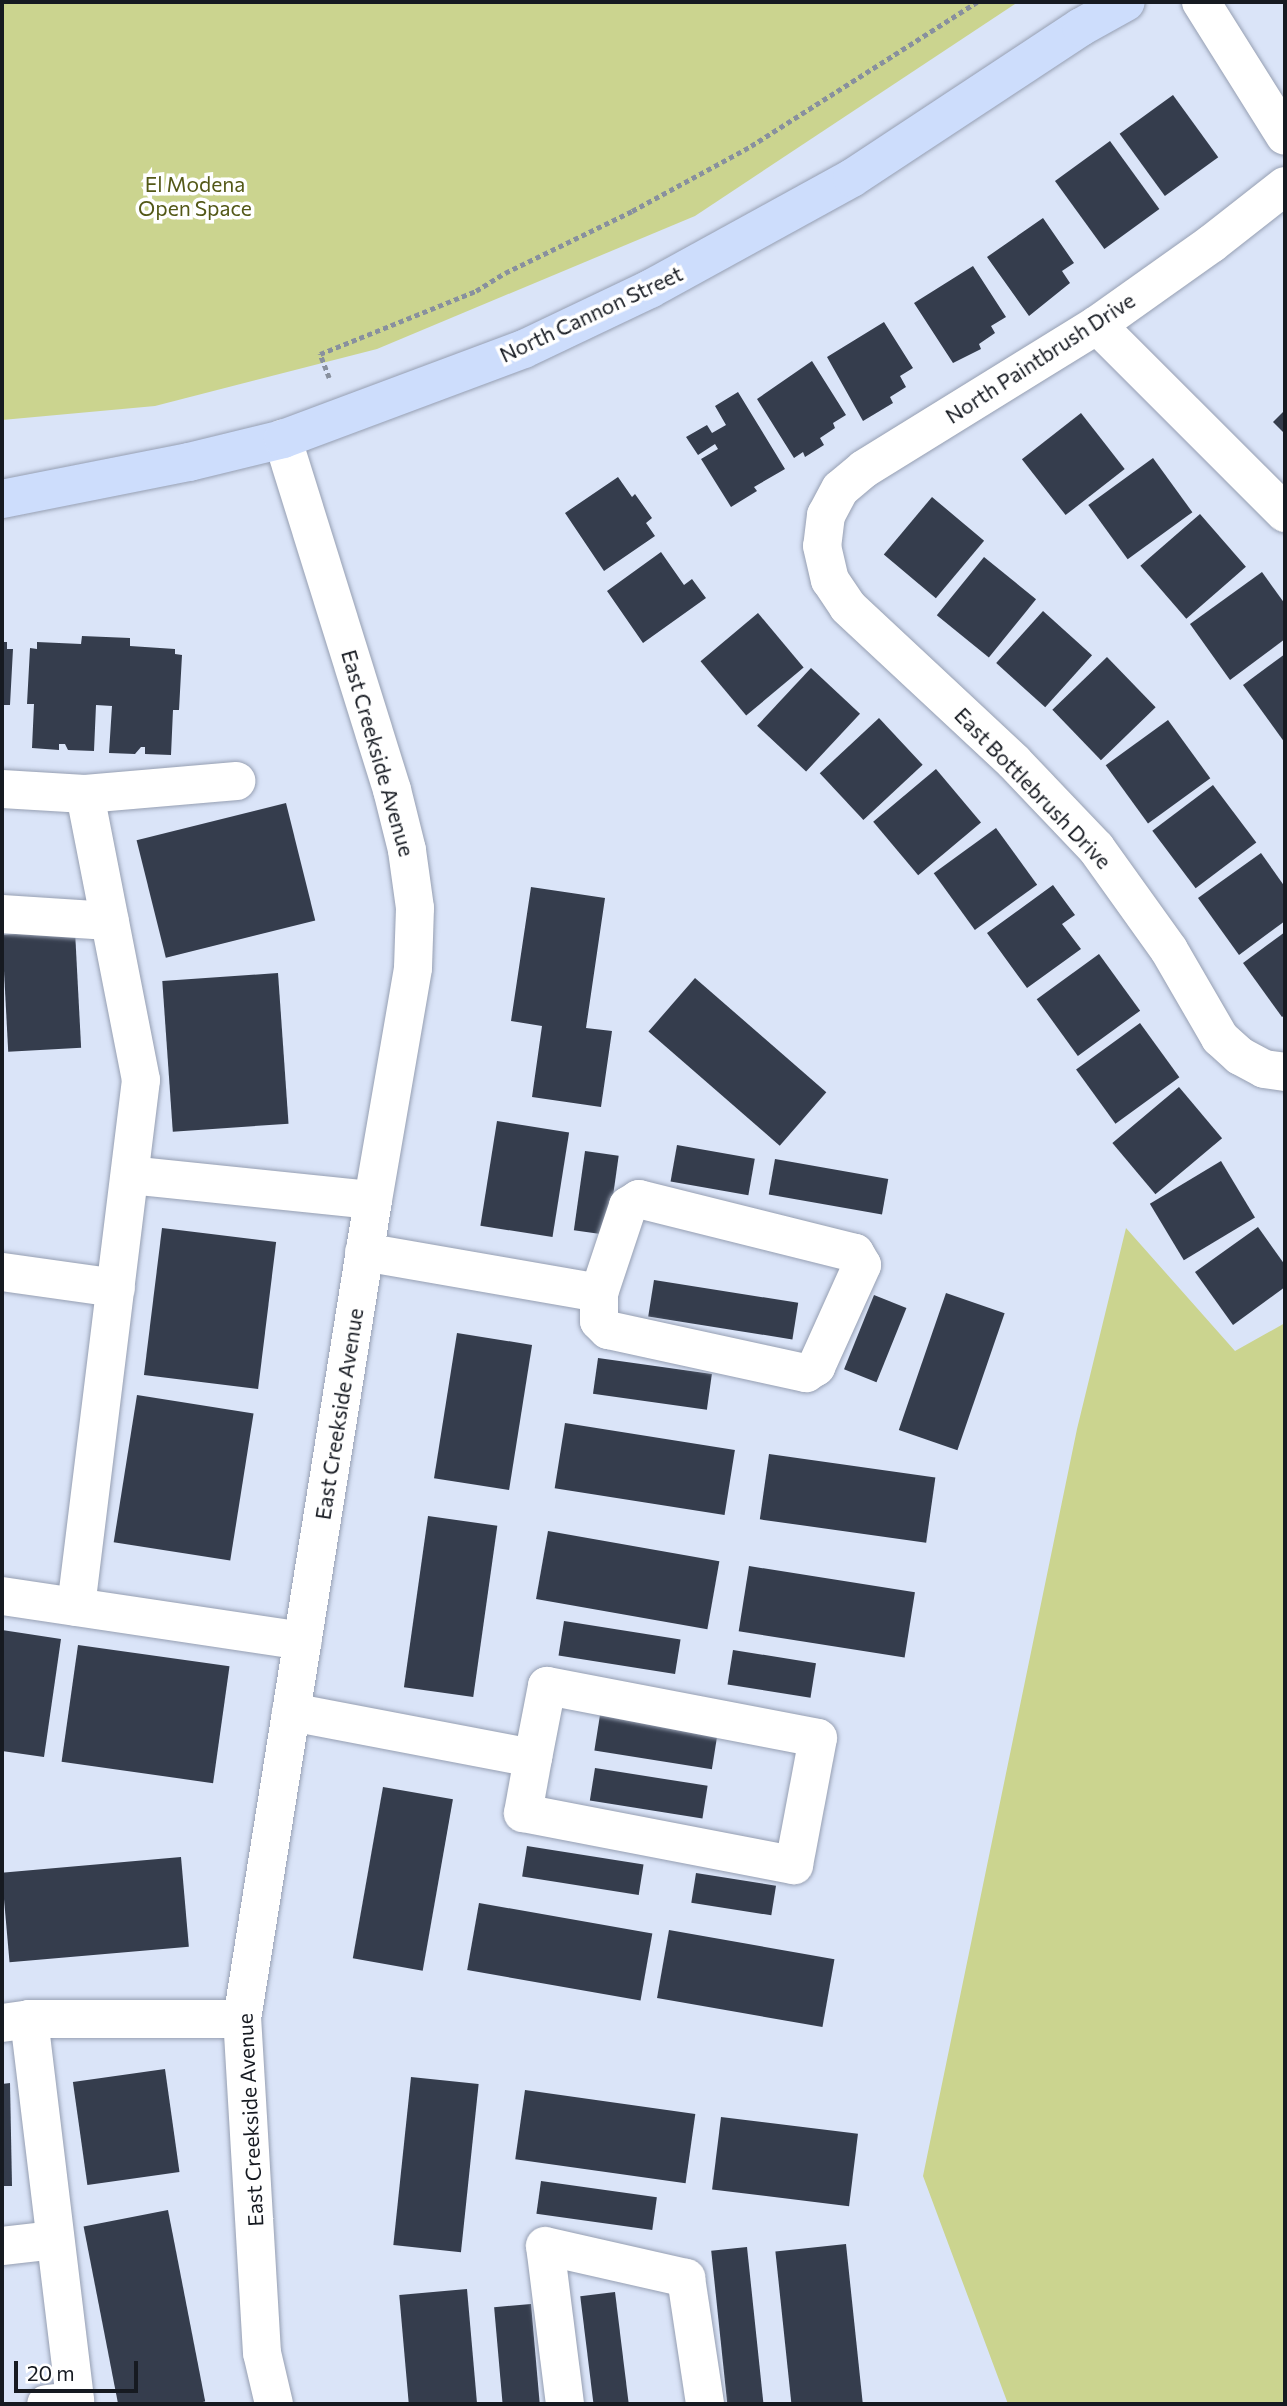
<!DOCTYPE html>
<html>
<head>
<meta charset="utf-8">
<style>
  body { margin:0 }
  #map { position:relative; width:1287px; height:2406px; overflow:hidden; background:#dae4f8; font-family:Commissioner,sans-serif }
  div>[style] { position:absolute }
  .green>* { inset:0; background:#cbd48f }
  .building>* { inset:0; background:#353d4d; transform-origin:0 0 }
  .path>* { height:4.5px; margin-top:-2.25px; transform-origin:0; background:repeating-linear-gradient(90deg,#88909e 0 5px,transparent 0 8.5px) }
  .roads { filter:drop-shadow(0 0 2px #969fb2) drop-shadow(0 0 2px #969fb2) }
  .minor>* { height:38px; margin:-19px; padding:0 19px; transform-origin:19px; border-radius:19px; background:#fff }
  .major>* { height:38px; margin:-19px; padding:0 19px; transform-origin:19px; border-radius:19px; background:#cdddfc }
  span { translate:-50% -50%; white-space:nowrap; text-align:center; line-height:1.15; -webkit-text-stroke:7px #fff; paint-order:stroke }
  .park-label { font-size:21px; color:#535817 }
  .street-label { font-size:21px; color:#161a21 }
  .frame { position:absolute; inset:0; border:4px solid #161a21; pointer-events:none }
  .scale { position:absolute; left:14px; top:2361px; width:124px; height:32px; box-sizing:border-box; border:4px solid #161a21; border-top:0; padding-left:9px; font-size:21px; line-height:24px; white-space:nowrap; color:#161a21; -webkit-text-stroke:5px #fff; paint-order:stroke }
</style>
</head>
<body>
<div id="map">
  <div class="green">
    <div style="clip-path:polygon(2px 2px,1018px 2px,695px 216px,377px 349px,155px 406px,2px 420px)"></div>
    <div style="clip-path:polygon(1126px 1228px,1235px 1351px,1285px 1323px,1285px 2404px,1008px 2404px,923px 2176px,1077px 1429px)"></div>
  </div>
  <div class="building">
    <div style="left:1173px;top:95px;width:77px;height:66px;rotate:54deg"></div>
    <div style="left:1110px;top:141px;width:84px;height:68px;rotate:54deg"></div>
    <div style="clip-path:polygon(1043px 218px,1074px 263px,1062px 271px,1070px 283px,1029px 316px,987px 257px)"></div>
    <div style="clip-path:polygon(973px 266px,1006px 317px,991px 326px,995px 333px,979px 344px,981px 349px,953px 363px,914px 303px)"></div>
    <div style="clip-path:polygon(884px 322px,913px 368px,900px 376px,906px 387px,890px 397px,893px 403px,863px 421px,827px 357px)"></div>
    <div style="clip-path:polygon(812px 361px,846px 415px,833px 423px,835px 428px,820px 438px,824px 445px,805px 457px,803px 452px,794px 458px,757px 399px)"></div>
    <div style="clip-path:polygon(738px 392px,785px 469px,754px 487px,757px 491px,731px 507px,701px 459px,718px 449px,715px 444px,698px 455px,686px 437px,707px 425px,712px 433px,726px 425px,715px 406px)"></div>
    <div style="clip-path:polygon(1285px 410px,1285px 434px,1273px 422px)"></div>
    <div style="left:1081px;top:413px;width:71px;height:75px;rotate:52deg"></div>
    <div style="left:1153px;top:458px;width:67px;height:80px;rotate:54deg"></div>
    <div style="clip-path:polygon(618px 477px,632px 497px,635px 494px,652px 518px,646px 523px,655px 536px,604px 571px,565px 513px)"></div>
    <div style="left:932px;top:497px;width:68px;height:75px;rotate:40deg"></div>
    <div style="left:1200px;top:514px;width:70px;height:79px;rotate:49deg"></div>
    <div style="clip-path:polygon(661px 552px,684px 585px,692px 579px,706px 598px,643px 643px,607px 591px)"></div>
    <div style="left:984px;top:557px;width:67px;height:75px;rotate:39deg"></div>
    <div style="clip-path:polygon(1262px 572px,1285px 604px,1285px 639px,1230px 680px,1190px 624px)"></div>
    <div style="left:1043px;top:611px;width:66px;height:70px;rotate:42deg"></div>
    <div style="left:758px;top:613px;width:71px;height:75px;rotate:50deg"></div>
    <div style="clip-path:polygon(82px 636px,130px 638px,130px 646px,175px 649px,175px 654px,182px 655px,179px 710px,173px 710px,171px 755px,145px 754px,145px 747px,141px 747px,135px 754px,109px 753px,112px 706px,96px 705px,94px 751px,68px 750px,65px 744px,59px 744px,59px 750px,32px 748px,34px 704px,27px 704px,30px 648px,37px 649px,37px 642px,81px 644px)"></div>
    <div style="clip-path:polygon(2px 642px,7px 642px,7px 649px,13px 649px,10px 705px,2px 705px)"></div>
    <div style="clip-path:polygon(1285px 654px,1285px 743px,1243px 685px)"></div>
    <div style="left:1107px;top:657px;width:70px;height:76px;rotate:46deg"></div>
    <div style="left:811px;top:668px;width:67px;height:79px;rotate:43deg"></div>
    <div style="left:879px;top:718px;width:64px;height:81px;rotate:47deg"></div>
    <div style="left:1168px;top:720px;width:72px;height:77px;rotate:54deg"></div>
    <div style="left:936px;top:769px;width:70px;height:82px;rotate:50deg"></div>
    <div style="left:1213px;top:785px;width:72px;height:76px;rotate:53deg"></div>
    <div style="left:286px;top:803px;width:121px;height:154px;rotate:76deg"></div>
    <div style="left:996px;top:828px;width:70px;height:77px;rotate:54deg"></div>
    <div style="clip-path:polygon(1261px 853px,1285px 887px,1285px 921px,1239px 955px,1198px 898px)"></div>
    <div style="clip-path:polygon(1053px 885px,1075px 915px,1062px 924px,1081px 949px,1027px 988px,987px 933px)"></div>
    <div style="clip-path:polygon(531px 887px,605px 898px,586px 1028px,612px 1031px,601px 1107px,532px 1097px,542px 1026px,511px 1021px)"></div>
    <div style="left:75px;top:931px;width:117px;height:73px;rotate:87deg"></div>
    <div style="clip-path:polygon(1285px 932px,1285px 1015px,1282px 1017px,1243px 963px)"></div>
    <div style="left:1099px;top:954px;width:70px;height:77px;rotate:54deg"></div>
    <div style="left:278px;top:973px;width:151px;height:116px;rotate:86deg"></div>
    <div style="left:695px;top:978px;width:174px;height:71px;rotate:41deg"></div>
    <div style="left:1140px;top:1023px;width:67px;height:79px;rotate:54deg"></div>
    <div style="left:1179px;top:1087px;width:67px;height:87px;rotate:50deg"></div>
    <div style="left:497px;top:1121px;width:73px;height:106px;rotate:9deg"></div>
    <div style="left:677px;top:1145px;width:79px;height:37px;rotate:10deg"></div>
    <div style="left:585px;top:1151px;width:34px;height:80px;rotate:8deg"></div>
    <div style="left:775px;top:1159px;width:115px;height:36px;rotate:10deg"></div>
    <div style="left:1221px;top:1161px;width:66px;height:83px;rotate:59deg"></div>
    <div style="clip-path:polygon(1258px 1227px,1285px 1265px,1285px 1287px,1233px 1325px,1195px 1272px)"></div>
    <div style="left:162px;top:1228px;width:115px;height:148px;rotate:7deg"></div>
    <div style="left:654px;top:1280px;width:146px;height:37px;rotate:9deg"></div>
    <div style="left:946px;top:1293px;width:62px;height:145px;rotate:19deg"></div>
    <div style="left:874px;top:1295px;width:35px;height:80px;rotate:22deg"></div>
    <div style="left:457px;top:1333px;width:76px;height:147px;rotate:9deg"></div>
    <div style="left:598px;top:1358px;width:115px;height:36px;rotate:8deg"></div>
    <div style="left:137px;top:1395px;width:118px;height:149px;rotate:9deg"></div>
    <div style="left:565px;top:1423px;width:172px;height:66px;rotate:9deg"></div>
    <div style="left:769px;top:1454px;width:168px;height:66px;rotate:8deg"></div>
    <div style="left:428px;top:1516px;width:70px;height:173px;rotate:8deg"></div>
    <div style="left:548px;top:1531px;width:174px;height:69px;rotate:10deg"></div>
    <div style="left:749px;top:1566px;width:168px;height:66px;rotate:9deg"></div>
    <div style="left:564px;top:1621px;width:118px;height:35px;rotate:9deg"></div>
    <div style="clip-path:polygon(2px 1630px,61px 1639px,44px 1757px,2px 1751px)"></div>
    <div style="left:78px;top:1645px;width:153px;height:118px;rotate:8deg"></div>
    <div style="left:733px;top:1650px;width:84px;height:35px;rotate:9deg"></div>
    <div style="left:600px;top:1715px;width:119px;height:36px;rotate:9deg"></div>
    <div style="left:595px;top:1768px;width:114px;height:33px;rotate:9deg"></div>
    <div style="left:383px;top:1787px;width:71px;height:174px;rotate:10deg"></div>
    <div style="left:527px;top:1846px;width:118px;height:31px;rotate:9deg"></div>
    <div style="left:181px;top:1857px;width:90px;height:180px;rotate:85deg"></div>
    <div style="left:696px;top:1873px;width:81px;height:30px;rotate:9deg"></div>
    <div style="left:479px;top:1903px;width:176px;height:68px;rotate:10deg"></div>
    <div style="left:669px;top:1930px;width:168px;height:69px;rotate:10deg"></div>
    <div style="left:165px;top:2069px;width:104px;height:93px;rotate:82deg"></div>
    <div style="left:411px;top:2077px;width:68px;height:169px;rotate:6deg"></div>
    <div style="clip-path:polygon(10px 2083px,12px 2186px,2px 2186px,2px 2084px)"></div>
    <div style="left:525px;top:2090px;width:172px;height:70px;rotate:8deg"></div>
    <div style="left:721px;top:2117px;width:138px;height:73px;rotate:7deg"></div>
    <div style="left:541px;top:2181px;width:117px;height:33px;rotate:8deg"></div>
    <div style="left:168px;top:2210px;width:195px;height:86px;rotate:79deg"></div>
    <div style="left:846px;top:2244px;width:161px;height:71px;rotate:84deg"></div>
    <div style="left:747px;top:2247px;width:158px;height:36px;rotate:84deg"></div>
    <div style="left:467px;top:2289px;width:116px;height:68px;rotate:85deg"></div>
    <div style="left:615px;top:2292px;width:113px;height:35px;rotate:83deg"></div>
    <div style="left:531px;top:2304px;width:100px;height:37px;rotate:85deg"></div>
  </div>
  <div class="path">
    <div style="left:329px;top:378px;width:26px;rotate:-111deg"></div>
    <div style="left:320px;top:354px;width:168px;rotate:-22deg"></div>
    <div style="left:476px;top:291px;width:34px;rotate:-32deg"></div>
    <div style="left:505px;top:273px;width:141px;rotate:-26deg"></div>
    <div style="left:632px;top:211px;width:136px;rotate:-28.6deg"></div>
    <div style="left:751px;top:146px;width:268px;rotate:-32.5deg"></div>
  </div>
  <div class="roads">
    <div class="minor">
      <div style="left:1201px;top:2px;width:158px;rotate:57.9deg"></div>
      <div style="left:1285px;top:186px;width:94px;rotate:141.9deg"></div>
      <div style="left:1211px;top:244px;width:140px;rotate:144.6deg"></div>
      <div style="left:1097px;top:325px;width:274px;rotate:148.3deg"></div>
      <div style="left:864px;top:469px;width:31px;rotate:140deg"></div>
      <div style="left:840px;top:489px;width:30px;rotate:118deg"></div>
      <div style="left:826px;top:515px;width:31px;rotate:97deg"></div>
      <div style="left:822px;top:546px;width:35px;rotate:77deg"></div>
      <div style="left:830px;top:580px;width:32px;rotate:56deg"></div>
      <div style="left:848px;top:607px;width:227px;rotate:43deg"></div>
      <div style="left:1014px;top:762px;width:119px;rotate:46.4deg"></div>
      <div style="left:1096px;top:848px;width:125px;rotate:54.4deg"></div>
      <div style="left:1169px;top:950px;width:102px;rotate:59.9deg"></div>
      <div style="left:1220px;top:1038px;width:27px;rotate:42deg"></div>
      <div style="left:1240px;top:1056px;width:27px;rotate:28deg"></div>
      <div style="left:1264px;top:1069px;width:21px;rotate:8deg"></div>
      <div style="left:1097px;top:325px;width:266px;rotate:45deg"></div>
      <div style="left:2px;top:789px;width:83px;rotate:3.4deg"></div>
      <div style="left:85px;top:794px;width:152px;rotate:-4.9deg"></div>
      <div style="left:2px;top:914px;width:108px;rotate:3.7deg"></div>
      <div style="left:130px;top:1175px;width:244px;rotate:5.9deg"></div>
      <div style="left:364px;top:1252px;width:239px;rotate:9.9deg"></div>
      <div style="left:599px;top:1293px;width:28px;rotate:90deg"></div>
      <div style="left:599px;top:1321px;width:13px;rotate:45deg"></div>
      <div style="left:608px;top:1330px;width:203px;rotate:12.3deg"></div>
      <div style="left:806px;top:1373px;width:12px;rotate:-31deg"></div>
      <div style="left:816px;top:1367px;width:112px;rotate:-65.7deg"></div>
      <div style="left:862px;top:1265px;width:14px;rotate:-120deg"></div>
      <div style="left:855px;top:1253px;width:223px;rotate:-166deg"></div>
      <div style="left:639px;top:1199px;width:13px;rotate:148deg"></div>
      <div style="left:628px;top:1206px;width:92px;rotate:108.4deg"></div>
      <div style="left:2px;top:1272px;width:115px;rotate:8deg"></div>
      <div style="left:2px;top:1596px;width:304px;rotate:8.5deg"></div>
      <div style="left:76px;top:1607px;width:531px;rotate:-82.97deg"></div>
      <div style="left:141px;top:1080px;width:291px;rotate:-101.1deg"></div>
      <div style="left:291px;top:1712px;width:246px;rotate:10.8deg"></div>
      <div style="left:533px;top:1758px;width:56px;rotate:100.3deg"></div>
      <div style="left:523px;top:1813px;width:276px;rotate:10.9deg"></div>
      <div style="left:794px;top:1865px;width:129px;rotate:-79.3deg"></div>
      <div style="left:818px;top:1738px;width:276px;rotate:-169.1deg"></div>
      <div style="left:547px;top:1686px;width:73px;rotate:101deg"></div>
      <div style="left:29px;top:2019px;width:385px;rotate:83.1deg"></div>
      <div style="left:75px;top:2401px;width:29px;rotate:174deg"></div>
      <div style="left:2px;top:2023px;width:27px;rotate:-8deg"></div>
      <div style="left:29px;top:2019px;width:213px"></div>
      <div style="left:2px;top:2246px;width:53px;rotate:-6.5deg"></div>
      <div style="left:274px;top:2404px;width:52px;rotate:-103.2deg"></div>
      <div style="left:262px;top:2353px;width:335px;rotate:-93.4deg"></div>
      <div style="left:242px;top:2019px;width:829px;rotate:-80.91deg"></div>
      <div style="left:373px;top:1200px;width:235px;rotate:-80.2deg"></div>
      <div style="left:413px;top:968px;width:60px;rotate:-88.1deg"></div>
      <div style="left:415px;top:908px;width:59px;rotate:-97.9deg"></div>
      <div style="left:407px;top:850px;width:62px;rotate:-104deg"></div>
      <div style="left:392px;top:790px;width:368px;rotate:-107.3deg"></div>
      <div style="left:565px;top:2404px;width:159px;rotate:-97.2deg"></div>
      <div style="left:545px;top:2246px;width:145px;rotate:12.8deg"></div>
      <div style="left:686px;top:2278px;width:127px;rotate:81.4deg"></div>
    </div>
    <div class="major">
      <div style="left:2px;top:499px;width:191px;rotate:-11.2deg"></div>
      <div style="left:189px;top:462px;width:97px;rotate:-13.7deg"></div>
      <div style="left:283px;top:439px;width:257px;rotate:-20.5deg"></div>
      <div style="left:524px;top:349px;width:140px;rotate:-25.5deg"></div>
      <div style="left:650px;top:289px;width:230px;rotate:-28.8deg"></div>
      <div style="left:852px;top:178px;width:274px;rotate:-33.4deg"></div>
      <div style="left:1081px;top:27px;width:51px;rotate:-29.1deg"></div>
    </div>
  </div>
  <div class="park-label">
    <span style="left:195px;top:196px">El Modena<br>Open Space</span>
  </div>
  <div class="street-label">
    <span style="left:591px;top:314px;rotate:-25deg">North Cannon Street</span>
    <span style="left:1040px;top:358px;rotate:-33deg">North Paintbrush Drive</span>
    <span style="left:378px;top:753px;rotate:74deg">East Creekside Avenue</span>
    <span style="left:1033px;top:788px;rotate:46deg">East Bottlebrush Drive</span>
    <span style="left:339px;top:1414px;rotate:-81deg">East Creekside Avenue</span>
    <span style="left:250px;top:2120px;rotate:-93deg">East Creekside Avenue</span>
  </div>
  <div class="frame"></div>
  <div class="scale">20 m</div>
</div>
</body>
</html>
